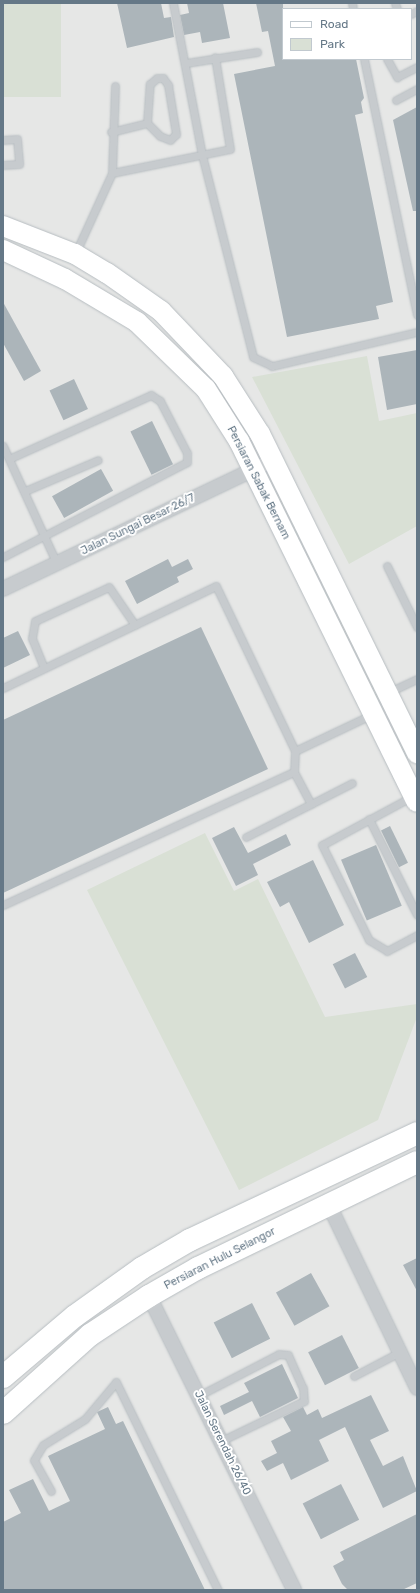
<!DOCTYPE html>
<html>
<head>
<meta charset="utf-8">
<style>
  body { margin:0 }
  #map { position:relative; width:420px; height:1593px; overflow:hidden; background:#f8f8f5; font-family:Rubik,sans-serif }
  div>[style] { position:absolute }
  .built>* { inset:0; background:#e6e7e6 }
  .green>* { inset:0; background:#d9e0d5; transform-origin:0 0 }
  .building>* { inset:0; background:#acb5ba; transform-origin:0 0 }
  .roads { filter:drop-shadow(0 0 1px #b7bdc1) drop-shadow(0 0 1px #b7bdc1) }
  .lane>* { height:7px; margin:-3.5px; padding:0 3.5px; transform-origin:3.5px; border-radius:3.5px; background:#c7cbce }
  .street>* { height:14px; margin:-7px; padding:0 7px; transform-origin:7px; border-radius:7px; background:#c7cbce }
  .secondary>* { height:20px; margin:-10px; padding:0 10px; transform-origin:10px; border-radius:10px; background:#fff }
  .primary>* { height:22px; margin:-11px; padding:0 11px; transform-origin:11px; border-radius:11px; background:#fff }
  span { translate:-50% -50%; white-space:nowrap; text-align:center; line-height:1.15; -webkit-text-stroke:4px #fff; paint-order:stroke }
  .street-label { font-size:11px; color:#657887 }
  .frame { position:absolute; inset:0; border:4px solid #657887; pointer-events:none }
  .legend { position:absolute; left:282px; top:8px; width:130px; height:52px; box-sizing:border-box; background:#fff; border:1px solid #c1c9cf; margin:0; padding:5px 7px; list-style:none; font-size:12px; color:#657887 }
  .legend li { display:flex; align-items:center; gap:8px; height:20px }
  .legend b { width:20px; border:1px solid #c1c9cf }
</style>
</head>
<body>
<div id="map">
  <div class="built">
    <div style="clip-path:polygon(evenodd,3px 3px,417px 3px,417px 1590px,3px 1590px,3px 3px,283px 9px,411px 9px,411px 59px,283px 59px,283px 9px)"></div>
  </div>
  <div class="green">
    <div style="left:3px;top:3px;width:58px;height:94px"></div>
    <div style="clip-path:polygon(367px 356px,379px 421px,417px 413px,417px 526px,349px 564px,252px 377px)"></div>
    <div style="clip-path:polygon(205px 833px,234px 891px,258px 879px,325px 1017px,417px 1004px,417px 1017px,378px 1120px,239px 1190px,87px 890px)"></div>
  </div>
  <div class="building">
    <div style="clip-path:polygon(117px 3px,161px 3px,164px 18px,171px 17px,174px 37px,127px 48px)"></div>
    <div style="clip-path:polygon(187px 3px,223px 3px,230px 38px,202px 43px,200px 32px,184px 35px,180px 15px,189px 13px)"></div>
    <div style="clip-path:polygon(256px 3px,283px 3px,283px 59px,356px 59px,364px 98px,361px 102px,363px 113px,355px 115px,393px 302px,376px 306px,379px 319px,287px 337px,234px 74px,275px 66px,268px 31px,262px 32px)"></div>
    <div style="clip-path:polygon(417px 107px,417px 211px,413px 211px,393px 120px)"></div>
    <div style="clip-path:polygon(3px 302px,41px 371px,24px 381px,3px 343px)"></div>
    <div style="clip-path:polygon(417px 350px,417px 404px,387px 410px,378px 357px)"></div>
    <div style="left:74px;top:379px;width:33px;height:27px;rotate:65deg"></div>
    <div style="left:152px;top:421px;width:48px;height:24px;rotate:64deg"></div>
    <div style="left:101px;top:469px;width:25px;height:56px;rotate:61deg"></div>
    <div style="clip-path:polygon(168px 559px,172px 567px,188px 559px,193px 569px,177px 577px,179px 582px,137px 604px,125px 581px)"></div>
    <div style="clip-path:polygon(201px 627px,268px 769px,3px 893px,3px 720px)"></div>
    <div style="clip-path:polygon(18px 631px,30px 655px,3px 668px,3px 638px)"></div>
    <div style="left:390px;top:826px;width:41px;height:10px;rotate:64deg"></div>
    <div style="clip-path:polygon(234px 827px,248px 853px,286px 834px,291px 845px,253px 864px,258px 875px,236px 886px,212px 838px)"></div>
    <div style="left:376px;top:845px;width:66px;height:38px;rotate:67deg"></div>
    <div style="clip-path:polygon(313px 860px,344px 925px,309px 943px,289px 902px,280px 907px,267px 882px)"></div>
    <div style="left:355px;top:953px;width:27px;height:25px;rotate:63deg"></div>
    <div style="clip-path:polygon(417px 1258px,417px 1291px,403px 1265px)"></div>
    <div style="left:311px;top:1273px;width:38px;height:40px;rotate:61deg"></div>
    <div style="left:252px;top:1303px;width:40px;height:43px;rotate:63deg"></div>
    <div style="left:342px;top:1335px;width:37px;height:38px;rotate:63deg"></div>
    <div style="clip-path:polygon(282px 1364px,298px 1398px,260px 1417px,252px 1401px,224px 1415px,220px 1406px,249px 1392px,244px 1383px)"></div>
    <div style="clip-path:polygon(371px 1395px,389px 1431px,370px 1440px,383px 1466px,403px 1456px,417px 1491px,383px 1508px,345px 1427px,319px 1440px,329px 1461px,291px 1480px,283px 1463px,267px 1471px,261px 1461px,277px 1453px,271px 1441px,291px 1431px,283px 1417px,303px 1407px,307px 1415px,318px 1409px,322px 1418px)"></div>
    <div style="clip-path:polygon(108px 1407px,116px 1424px,123px 1421px,205px 1590px,3px 1590px,3px 1522px,21px 1513px,9px 1490px,33px 1479px,49px 1511px,70px 1501px,48px 1456px,105px 1429px,97px 1412px)"></div>
    <div style="left:341px;top:1484px;width:40px;height:43px;rotate:63deg"></div>
    <div style="clip-path:polygon(417px 1514px,417px 1583px,402px 1590px,348px 1590px,342px 1584px,333px 1566px,344px 1560px,340px 1552px)"></div>
  </div>
  <div class="roads">
    <div class="lane">
      <div style="left:173px;top:3px;width:155px;rotate:79.2deg"></div>
      <div style="left:202px;top:155px;width:208px;rotate:75.8deg"></div>
      <div style="left:253px;top:357px;width:21px;rotate:25deg"></div>
      <div style="left:272px;top:366px;width:149px;rotate:-13.2deg"></div>
      <div style="left:352px;top:3px;width:6px;rotate:81deg"></div>
      <div style="left:395px;top:3px;width:6px;rotate:72deg"></div>
      <div style="left:411px;top:14px;width:7px;rotate:-27deg"></div>
      <div style="left:364px;top:59px;width:261px;rotate:78.3deg"></div>
      <div style="left:387px;top:59px;width:21px;rotate:61deg"></div>
      <div style="left:397px;top:77px;width:22px;rotate:-27deg"></div>
      <div style="left:186px;top:63px;width:72px;rotate:-8.8deg"></div>
      <div style="left:157px;top:78px;width:6px"></div>
      <div style="left:163px;top:78px;width:9px;rotate:54deg"></div>
      <div style="left:168px;top:85px;width:50px;rotate:80.7deg"></div>
      <div style="left:176px;top:134px;width:8px;rotate:135deg"></div>
      <div style="left:170px;top:140px;width:11px;rotate:-158deg"></div>
      <div style="left:160px;top:136px;width:18px;rotate:-135deg"></div>
      <div style="left:147px;top:123px;width:39px;rotate:-86deg"></div>
      <div style="left:150px;top:84px;width:9px;rotate:-41deg"></div>
      <div style="left:396px;top:100px;width:24px;rotate:-28deg"></div>
      <div style="left:111px;top:132px;width:37px;rotate:-14deg"></div>
      <div style="left:3px;top:140px;width:14px;rotate:-4deg"></div>
      <div style="left:17px;top:139px;width:25px;rotate:85deg"></div>
      <div style="left:19px;top:164px;width:16px;rotate:176deg"></div>
      <div style="left:112px;top:173px;width:87px;rotate:-88deg"></div>
      <div style="left:76px;top:252px;width:87px;rotate:-65.5deg"></div>
      <div style="left:112px;top:173px;width:120px;rotate:-11.5deg"></div>
      <div style="left:230px;top:149px;width:93px;rotate:-99.3deg"></div>
      <div style="left:3px;top:446px;width:130px;rotate:65.4deg"></div>
      <div style="left:25px;top:491px;width:79px;rotate:-23deg"></div>
      <div style="left:3px;top:557px;width:207px;rotate:-27.3deg"></div>
      <div style="left:187px;top:462px;width:9px;rotate:-90deg"></div>
      <div style="left:187px;top:453px;width:59px;rotate:-117.4deg"></div>
      <div style="left:160px;top:401px;width:11px;rotate:-146deg"></div>
      <div style="left:151px;top:395px;width:154px;rotate:155.8deg"></div>
      <div style="left:387px;top:566px;width:68px;rotate:63.8deg"></div>
      <div style="left:44px;top:668px;width:32px;rotate:-112deg"></div>
      <div style="left:32px;top:638px;width:17px;rotate:-80deg"></div>
      <div style="left:35px;top:621px;width:81px;rotate:-24.7deg"></div>
      <div style="left:109px;top:587px;width:46px;rotate:55.6deg"></div>
      <div style="left:3px;top:688px;width:236px;rotate:-25.6deg"></div>
      <div style="left:216px;top:586px;width:183px;rotate:64.4deg"></div>
      <div style="left:295px;top:751px;width:86px;rotate:-25.4deg"></div>
      <div style="left:389px;top:692px;width:31px;rotate:-25deg"></div>
      <div style="left:294px;top:772px;width:36px;rotate:62deg"></div>
      <div style="left:311px;top:804px;width:46px;rotate:-27.1deg"></div>
      <div style="left:413px;top:796px;width:103px;rotate:151.7deg"></div>
      <div style="left:322px;top:845px;width:106px;rotate:63.7deg"></div>
      <div style="left:369px;top:940px;width:21px;rotate:31deg"></div>
      <div style="left:387px;top:951px;width:34px;rotate:-28deg"></div>
      <div style="left:369px;top:819px;width:107px;rotate:63.4deg"></div>
      <div style="left:246px;top:837px;width:73px;rotate:-26.9deg"></div>
      <div style="left:3px;top:905px;width:320px;rotate:-24.6deg"></div>
      <div style="left:294px;top:772px;width:21px;rotate:-87deg"></div>
      <div style="left:354px;top:1376px;width:52px;rotate:-27.6deg"></div>
      <div style="left:198px;top:1396px;width:91px;rotate:-27.4deg"></div>
      <div style="left:279px;top:1354px;width:9px;rotate:6deg"></div>
      <div style="left:288px;top:1355px;width:36px;rotate:66deg"></div>
      <div style="left:303px;top:1388px;width:13px;rotate:86deg"></div>
      <div style="left:304px;top:1401px;width:92px;rotate:154.3deg"></div>
      <div style="left:51px;top:1491px;width:35px;rotate:-119deg"></div>
      <div style="left:34px;top:1460px;width:17px;rotate:-59deg"></div>
      <div style="left:43px;top:1445px;width:49px;rotate:-31.8deg"></div>
      <div style="left:85px;top:1419px;width:48px;rotate:-50deg"></div>
      <div style="left:116px;top:1382px;width:232px;rotate:63.9deg"></div>
    </div>
    <div class="street">
      <div style="left:3px;top:589px;width:299px;rotate:-25.5deg"></div>
      <div style="left:329px;top:1205px;width:203px;rotate:64.3deg"></div>
      <div style="left:149px;top:1296px;width:328px;rotate:63.7deg"></div>
    </div>
    <div class="secondary">
      <div style="left:3px;top:226px;width:77px;rotate:21.3deg"></div>
      <div style="left:75px;top:254px;width:37px;rotate:31deg"></div>
      <div style="left:107px;top:273px;width:66px;rotate:35.1deg"></div>
      <div style="left:161px;top:311px;width:90px;rotate:46.4deg"></div>
      <div style="left:223px;top:376px;width:69px;rotate:57.5deg"></div>
      <div style="left:260px;top:434px;width:356px;rotate:63.8deg"></div>
      <div style="left:3px;top:250px;width:68px;rotate:25.1deg"></div>
      <div style="left:65px;top:279px;width:84px;rotate:30.8deg"></div>
      <div style="left:137px;top:322px;width:96px;rotate:44.2deg"></div>
      <div style="left:206px;top:389px;width:62px;rotate:57.6deg"></div>
      <div style="left:239px;top:441px;width:402px;rotate:63.8deg"></div>
    </div>
    <div class="primary">
      <div style="left:3px;top:1377px;width:94px;rotate:-40.3deg"></div>
      <div style="left:75px;top:1316px;width:82px;rotate:-35.6deg"></div>
      <div style="left:142px;top:1268px;width:56px;rotate:-30.3deg"></div>
      <div style="left:190px;top:1240px;width:251px;rotate:-25.2deg"></div>
      <div style="left:3px;top:1413px;width:117px;rotate:-41.9deg"></div>
      <div style="left:90px;top:1335px;width:71px;rotate:-33.5deg"></div>
      <div style="left:149px;top:1296px;width:56px;rotate:-29.7deg"></div>
      <div style="left:198px;top:1268px;width:243px;rotate:-25.8deg"></div>
    </div>
  </div>
  <div class="street-label">
    <span style="left:258px;top:483px;rotate:63deg">Persiaran Sabak Bernam</span>
    <span style="left:138px;top:525px;rotate:-26deg">Jalan Sungai Besar 26/7</span>
    <span style="left:220px;top:1259px;rotate:-27deg">Persiaran Hulu Selangor</span>
    <span style="left:222px;top:1443px;rotate:64deg">Jalan Serendah 26/40</span>
  </div>
  <div class="frame"></div>
  <ul class="legend">
  <li><b style="height:5px;background:#fff"></b>Road</li>
  <li><b style="height:11px;background:#d9e0d5"></b>Park</li>
  </ul>
</div>
</body>
</html>
